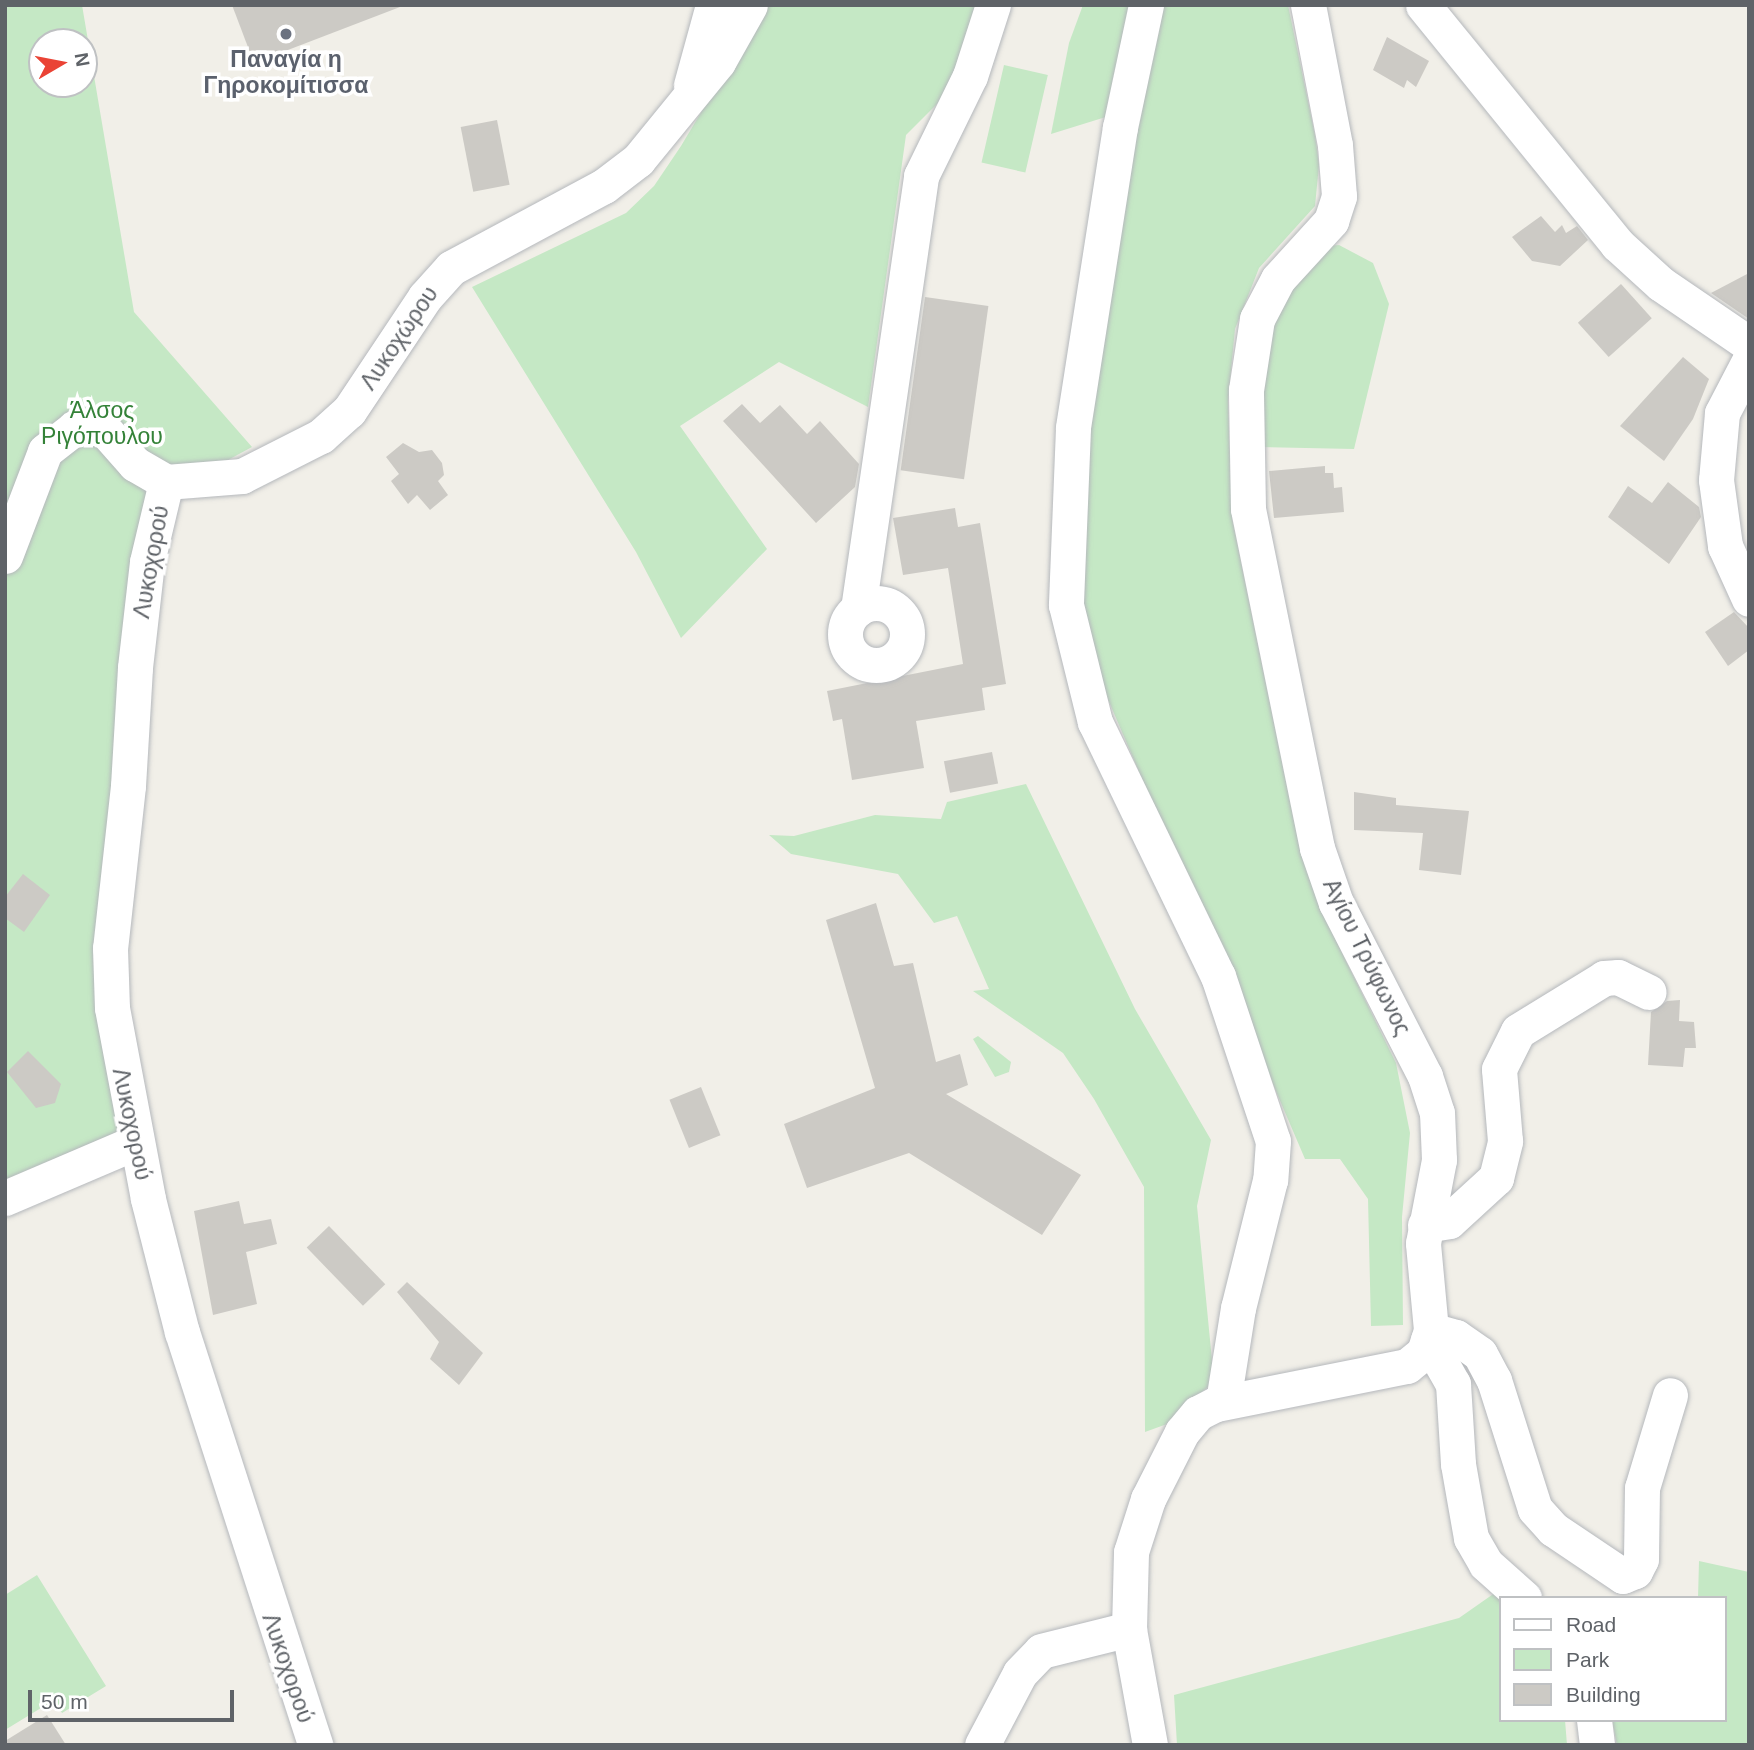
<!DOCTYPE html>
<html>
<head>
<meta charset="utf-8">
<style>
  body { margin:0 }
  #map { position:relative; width:1754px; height:1750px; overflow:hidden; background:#f1efe8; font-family:Arial,sans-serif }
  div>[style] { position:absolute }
  .green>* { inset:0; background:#c5e8c5; transform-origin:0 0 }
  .building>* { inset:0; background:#cccac5; transform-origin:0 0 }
  .roads { filter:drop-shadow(0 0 2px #b5b8bc) drop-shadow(0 0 2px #b5b8bc) }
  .minor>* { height:35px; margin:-17.5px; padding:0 17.5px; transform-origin:17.5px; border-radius:17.5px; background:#fff }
  .minor>.ring { margin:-17.5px; padding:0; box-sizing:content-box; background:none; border:35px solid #fff; border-radius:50% }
  .dots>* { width:19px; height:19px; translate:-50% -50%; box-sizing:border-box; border:4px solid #fff; border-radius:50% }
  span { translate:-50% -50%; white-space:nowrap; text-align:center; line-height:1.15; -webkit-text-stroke:7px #fff; paint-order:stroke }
  .worship-label { font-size:23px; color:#5b616d; font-weight:700 }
  .street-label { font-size:23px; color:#5f6368 }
  .park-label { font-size:23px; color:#348238 }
  .frame { position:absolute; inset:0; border:7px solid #5f6368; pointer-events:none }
  .legend { position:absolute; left:1499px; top:1596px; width:228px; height:126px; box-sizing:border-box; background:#fff; border:2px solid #bfc1c3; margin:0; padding:9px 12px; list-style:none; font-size:21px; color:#5f6368 }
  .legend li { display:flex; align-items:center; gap:14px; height:35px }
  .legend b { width:35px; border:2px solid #bfc1c3 }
  .north { position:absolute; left:28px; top:28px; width:70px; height:70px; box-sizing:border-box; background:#fff; border:2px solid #bfc1c3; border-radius:50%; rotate:80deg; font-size:19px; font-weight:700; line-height:28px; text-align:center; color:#5f6368 }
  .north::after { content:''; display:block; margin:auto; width:24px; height:32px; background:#ea4335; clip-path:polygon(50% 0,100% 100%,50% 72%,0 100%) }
  .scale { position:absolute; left:28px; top:1690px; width:206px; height:32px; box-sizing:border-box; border:4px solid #5f6368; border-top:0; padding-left:9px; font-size:21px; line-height:24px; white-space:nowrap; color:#5f6368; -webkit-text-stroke:5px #fff; paint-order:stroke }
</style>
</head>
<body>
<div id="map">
  <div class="green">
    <div style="clip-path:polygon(evenodd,5px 5px,82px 5px,134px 312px,252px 447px,178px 487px,132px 561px,123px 1141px,5px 1191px,5px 5px,42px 42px,84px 42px,84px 84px,42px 84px,42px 42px)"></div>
    <div style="clip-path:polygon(765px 5px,983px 5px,950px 91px,906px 135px,868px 407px,779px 362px,680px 426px,767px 549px,681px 638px,636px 552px,472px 287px,626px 213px,654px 186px,681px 146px)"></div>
    <div style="clip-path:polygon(1083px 5px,1132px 5px,1109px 116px,1051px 134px,1069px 43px)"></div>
    <div style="clip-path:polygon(1159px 5px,1288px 5px,1315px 135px,1319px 165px,1315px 206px,1259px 268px,1235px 329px,1228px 401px,1232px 518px,1294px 821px,1323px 914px,1396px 1063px,1410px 1133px,1402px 1217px,1403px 1325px,1371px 1326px,1368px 1199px,1340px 1159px,1305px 1159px,1092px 662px,1078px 590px,1099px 331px)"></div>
    <div style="left:1004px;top:65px;width:45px;height:100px;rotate:13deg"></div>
    <div style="clip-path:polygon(1339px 245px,1373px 263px,1389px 304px,1354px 449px,1259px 447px,1262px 333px,1319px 247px)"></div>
    <div style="clip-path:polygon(1026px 784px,1135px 1009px,1211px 1140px,1197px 1206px,1214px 1381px,1167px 1424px,1145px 1432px,1144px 1187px,1094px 1099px,1063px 1053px,973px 991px,989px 989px,957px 916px,934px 923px,898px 874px,791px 854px,769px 835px,794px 836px,875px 815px,941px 819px,947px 802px)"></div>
    <div style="clip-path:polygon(978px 1036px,1011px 1062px,1009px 1072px,995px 1077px,973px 1039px)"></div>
    <div style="clip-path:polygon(1699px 1561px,1749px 1572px,1749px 1745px,1617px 1745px,1612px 1720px,1724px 1720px,1724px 1598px,1698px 1598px)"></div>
    <div style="clip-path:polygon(37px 1575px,106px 1686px,62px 1713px,54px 1700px,5px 1730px,5px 1595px)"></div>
    <div style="clip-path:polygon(1499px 1590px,1500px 1720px,1565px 1720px,1567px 1745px,1177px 1745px,1174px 1695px,1459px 1618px)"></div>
  </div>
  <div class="building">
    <div style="clip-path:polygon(232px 5px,400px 5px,400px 7px,254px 63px)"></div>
    <div style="clip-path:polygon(1387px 37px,1429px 61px,1416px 87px,1407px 80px,1404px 88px,1373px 70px)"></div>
    <div style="left:497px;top:120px;width:66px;height:37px;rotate:79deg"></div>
    <div style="clip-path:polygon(1541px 216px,1555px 232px,1562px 225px,1566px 233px,1577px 226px,1588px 240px,1560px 266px,1532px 261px,1512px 237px)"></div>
    <div style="clip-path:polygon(1749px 273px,1749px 319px,1711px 293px)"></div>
    <div style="left:1621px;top:284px;width:46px;height:58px;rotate:48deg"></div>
    <div style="left:925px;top:297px;width:64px;height:175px;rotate:8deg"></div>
    <div style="clip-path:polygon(1683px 357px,1709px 379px,1693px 419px,1664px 461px,1620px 426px)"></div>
    <div style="clip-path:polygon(742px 404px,760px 423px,780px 405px,807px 434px,820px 421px,859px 464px,855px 487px,816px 523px,723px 421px)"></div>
    <div style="clip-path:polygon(403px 443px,419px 452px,432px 450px,442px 463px,444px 475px,438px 481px,448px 495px,430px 510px,417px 495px,408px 504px,391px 481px,399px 474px,386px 457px)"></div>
    <div style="clip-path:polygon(1325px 466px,1325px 473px,1333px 473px,1334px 488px,1342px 487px,1344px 512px,1274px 518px,1269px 471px)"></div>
    <div style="clip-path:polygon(1668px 482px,1699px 507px,1701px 517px,1669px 564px,1608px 517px,1628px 486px,1652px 503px)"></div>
    <div style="clip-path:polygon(955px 508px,958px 527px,980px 523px,1006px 684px,982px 688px,985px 710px,916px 721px,924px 768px,852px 780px,842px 719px,833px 721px,827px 691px,963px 664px,948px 568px,903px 575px,893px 518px)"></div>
    <div style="clip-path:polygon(1734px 612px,1749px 628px,1749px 650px,1728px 666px,1705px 632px)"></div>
    <div style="left:992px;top:752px;width:32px;height:49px;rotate:79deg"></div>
    <div style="clip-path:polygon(1354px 792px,1396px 798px,1396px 805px,1469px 811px,1461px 875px,1419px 870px,1423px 833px,1354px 830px)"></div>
    <div style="clip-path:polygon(23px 874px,50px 895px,24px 932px,5px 918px,5px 897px)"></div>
    <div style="clip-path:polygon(876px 903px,894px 966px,913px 963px,936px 1062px,960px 1054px,968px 1085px,946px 1094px,1081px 1175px,1042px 1235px,909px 1153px,807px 1188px,784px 1124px,875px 1088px,826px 920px)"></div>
    <div style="clip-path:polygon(1680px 1000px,1679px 1021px,1694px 1022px,1696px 1048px,1685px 1048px,1683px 1067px,1648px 1065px,1651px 1012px,1667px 1001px)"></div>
    <div style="clip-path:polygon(28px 1051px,61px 1084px,55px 1103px,36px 1108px,7px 1072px)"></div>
    <div style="left:701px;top:1087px;width:52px;height:34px;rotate:68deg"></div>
    <div style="clip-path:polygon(239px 1201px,244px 1224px,271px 1219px,277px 1244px,246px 1252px,257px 1304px,213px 1315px,194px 1211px)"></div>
    <div style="left:329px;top:1226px;width:81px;height:31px;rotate:46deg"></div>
    <div style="clip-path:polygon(407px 1282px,483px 1353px,459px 1385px,430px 1359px,439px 1342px,397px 1292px)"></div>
    <div style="clip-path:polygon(47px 1715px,66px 1745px,5px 1745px,5px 1741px)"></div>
  </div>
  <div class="roads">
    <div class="minor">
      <div style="left:1146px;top:5px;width:125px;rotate:102deg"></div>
      <div style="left:1120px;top:127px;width:305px;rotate:98.9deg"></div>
      <div style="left:1073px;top:428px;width:177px;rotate:92.3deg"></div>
      <div style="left:1066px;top:605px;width:121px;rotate:76.1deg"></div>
      <div style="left:1095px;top:722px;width:282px;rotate:64.2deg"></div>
      <div style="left:1218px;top:976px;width:174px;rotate:71.6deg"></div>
      <div style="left:1273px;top:1141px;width:39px;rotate:94deg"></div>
      <div style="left:1270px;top:1180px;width:132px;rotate:104deg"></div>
      <div style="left:1238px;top:1308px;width:95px;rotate:99.1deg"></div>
      <div style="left:1423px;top:5px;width:308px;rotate:50.9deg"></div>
      <div style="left:1617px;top:244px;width:59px;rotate:42.3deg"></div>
      <div style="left:1661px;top:284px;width:107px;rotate:34.3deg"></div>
      <div style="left:691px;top:85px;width:83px;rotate:-74.6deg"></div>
      <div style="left:1749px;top:361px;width:59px;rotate:117.4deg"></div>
      <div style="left:1722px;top:413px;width:67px;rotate:95.1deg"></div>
      <div style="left:1716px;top:480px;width:67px;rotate:82.2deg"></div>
      <div style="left:1725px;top:546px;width:58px;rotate:65.6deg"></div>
      <div style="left:166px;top:482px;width:82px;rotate:103.4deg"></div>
      <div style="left:147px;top:562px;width:107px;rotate:96.5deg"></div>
      <div style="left:135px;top:668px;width:118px;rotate:93.4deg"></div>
      <div style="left:128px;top:786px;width:163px;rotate:96.3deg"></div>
      <div style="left:110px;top:948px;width:60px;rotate:88.1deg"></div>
      <div style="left:112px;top:1008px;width:194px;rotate:79.3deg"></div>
      <div style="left:148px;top:1199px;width:137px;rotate:75.7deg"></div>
      <div style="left:182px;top:1332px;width:434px;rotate:72.1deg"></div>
      <div style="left:5px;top:556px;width:112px;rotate:-69.1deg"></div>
      <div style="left:45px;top:451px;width:37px;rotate:-38deg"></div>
      <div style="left:74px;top:428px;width:29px"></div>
      <div style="left:103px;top:428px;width:48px;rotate:48.4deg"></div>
      <div style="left:135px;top:464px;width:36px;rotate:30deg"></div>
      <div style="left:166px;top:482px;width:76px;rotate:-4.5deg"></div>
      <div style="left:242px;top:476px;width:89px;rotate:-26.9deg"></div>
      <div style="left:321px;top:436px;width:38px;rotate:-42deg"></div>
      <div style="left:349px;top:411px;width:137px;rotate:-56.3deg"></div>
      <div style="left:425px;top:297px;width:39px;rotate:-48deg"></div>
      <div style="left:451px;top:268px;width:174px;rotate:-28.2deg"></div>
      <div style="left:604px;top:186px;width:43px;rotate:-37.4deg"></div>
      <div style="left:638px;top:160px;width:127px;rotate:-50.8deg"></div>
      <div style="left:718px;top:62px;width:65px;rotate:-60.7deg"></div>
      <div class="ring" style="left:845px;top:603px;width:27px;height:27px"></div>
      <div style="left:858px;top:609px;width:438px;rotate:-81.7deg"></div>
      <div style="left:921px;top:176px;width:111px;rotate:-63.9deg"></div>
      <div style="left:970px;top:76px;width:75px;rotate:-72.1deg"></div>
      <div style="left:5px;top:1198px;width:142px;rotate:-23.1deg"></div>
      <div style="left:1425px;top:1225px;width:24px;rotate:-9deg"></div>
      <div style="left:1449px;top:1221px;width:64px;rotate:-42.5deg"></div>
      <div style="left:1496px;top:1178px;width:38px;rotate:-76deg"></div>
      <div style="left:1505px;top:1141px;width:72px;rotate:-94.8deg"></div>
      <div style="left:1499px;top:1069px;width:42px;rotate:-63.4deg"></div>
      <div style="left:1518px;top:1031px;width:101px;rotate:-31.6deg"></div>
      <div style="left:1604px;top:978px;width:14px;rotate:-4deg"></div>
      <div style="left:1618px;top:977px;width:34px;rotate:26deg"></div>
      <div style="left:1431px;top:1330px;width:26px;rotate:16deg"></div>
      <div style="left:1456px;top:1337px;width:29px;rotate:35deg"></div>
      <div style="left:1480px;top:1354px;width:30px;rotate:62deg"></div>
      <div style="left:1494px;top:1380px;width:135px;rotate:72.4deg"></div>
      <div style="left:1535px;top:1509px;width:27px;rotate:48deg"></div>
      <div style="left:1553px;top:1529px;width:84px;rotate:33.9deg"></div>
      <div style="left:1623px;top:1576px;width:13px;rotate:-23deg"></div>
      <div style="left:1635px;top:1571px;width:13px;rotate:-63deg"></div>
      <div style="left:1641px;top:1559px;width:71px;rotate:-89.2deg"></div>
      <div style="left:1642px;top:1488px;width:97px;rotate:-73.2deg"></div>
      <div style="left:1428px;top:1340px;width:51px;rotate:60.4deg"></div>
      <div style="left:1453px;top:1384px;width:80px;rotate:86.4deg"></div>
      <div style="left:1458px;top:1464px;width:75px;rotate:80deg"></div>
      <div style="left:1471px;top:1538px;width:30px;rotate:60deg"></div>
      <div style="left:1486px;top:1564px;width:51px;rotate:41.8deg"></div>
      <div style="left:1594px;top:1720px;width:25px;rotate:83deg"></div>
      <div style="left:982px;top:1745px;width:81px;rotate:-62.2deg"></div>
      <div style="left:1020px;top:1673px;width:30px;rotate:-46deg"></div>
      <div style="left:1041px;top:1651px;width:91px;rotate:-14deg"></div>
      <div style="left:1150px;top:1745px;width:118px;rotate:-100.3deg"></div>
      <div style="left:1129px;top:1629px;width:77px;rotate:-88.5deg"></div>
      <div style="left:1131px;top:1552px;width:56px;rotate:-72.2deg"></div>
      <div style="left:1148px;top:1499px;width:75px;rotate:-63.1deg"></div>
      <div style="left:1182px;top:1432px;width:25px;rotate:-50deg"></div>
      <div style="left:1198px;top:1413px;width:20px;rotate:-27deg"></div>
      <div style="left:1216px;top:1404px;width:195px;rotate:-11.3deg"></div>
      <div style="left:1407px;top:1366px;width:22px;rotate:-39deg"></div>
      <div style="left:1424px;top:1352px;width:23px;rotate:-72deg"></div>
      <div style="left:1431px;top:1330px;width:87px;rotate:-95.3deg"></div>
      <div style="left:1423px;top:1243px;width:85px;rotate:-79.1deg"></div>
      <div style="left:1439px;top:1160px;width:47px;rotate:-92.4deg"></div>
      <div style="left:1437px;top:1113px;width:39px;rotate:-108deg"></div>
      <div style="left:1425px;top:1076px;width:195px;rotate:-117.2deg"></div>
      <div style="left:1336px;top:903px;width:58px;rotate:-109.1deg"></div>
      <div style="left:1317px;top:848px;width:346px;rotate:-101.5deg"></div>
      <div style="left:1248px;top:509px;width:119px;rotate:-91deg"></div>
      <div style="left:1246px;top:390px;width:72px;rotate:-81.2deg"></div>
      <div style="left:1257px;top:319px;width:45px;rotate:-62.3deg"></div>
      <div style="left:1278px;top:279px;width:79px;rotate:-47.6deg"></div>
      <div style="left:1331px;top:221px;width:26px;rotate:-72deg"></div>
      <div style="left:1339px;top:196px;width:51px;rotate:-94.5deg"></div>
      <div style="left:1335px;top:145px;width:143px;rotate:-100.9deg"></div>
    </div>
  </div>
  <div class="dots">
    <div style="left:286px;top:34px;background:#6b7280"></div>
  </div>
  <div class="worship-label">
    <span style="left:286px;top:72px">Παναγία η<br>Γηροκομίτισσα</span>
  </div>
  <div class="street-label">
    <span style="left:399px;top:338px;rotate:-56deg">Λυκοχώρου</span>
    <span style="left:151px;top:562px;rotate:-80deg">Λυκοχορού</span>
    <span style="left:1367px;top:957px;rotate:64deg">Αγίου Τρύφωνος</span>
    <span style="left:132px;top:1124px;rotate:78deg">Λυκοχορού</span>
    <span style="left:288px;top:1668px;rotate:71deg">Λυκοχορού</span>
  </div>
  <div class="park-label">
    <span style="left:102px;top:423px">Άλσος<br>Ριγόπουλου</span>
  </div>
  <div class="frame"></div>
  <ul class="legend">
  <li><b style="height:9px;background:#fff"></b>Road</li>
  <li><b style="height:19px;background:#c5e8c5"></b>Park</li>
  <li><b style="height:19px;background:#cccac5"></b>Building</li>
  </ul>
  <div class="north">N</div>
  <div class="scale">50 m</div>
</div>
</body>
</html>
